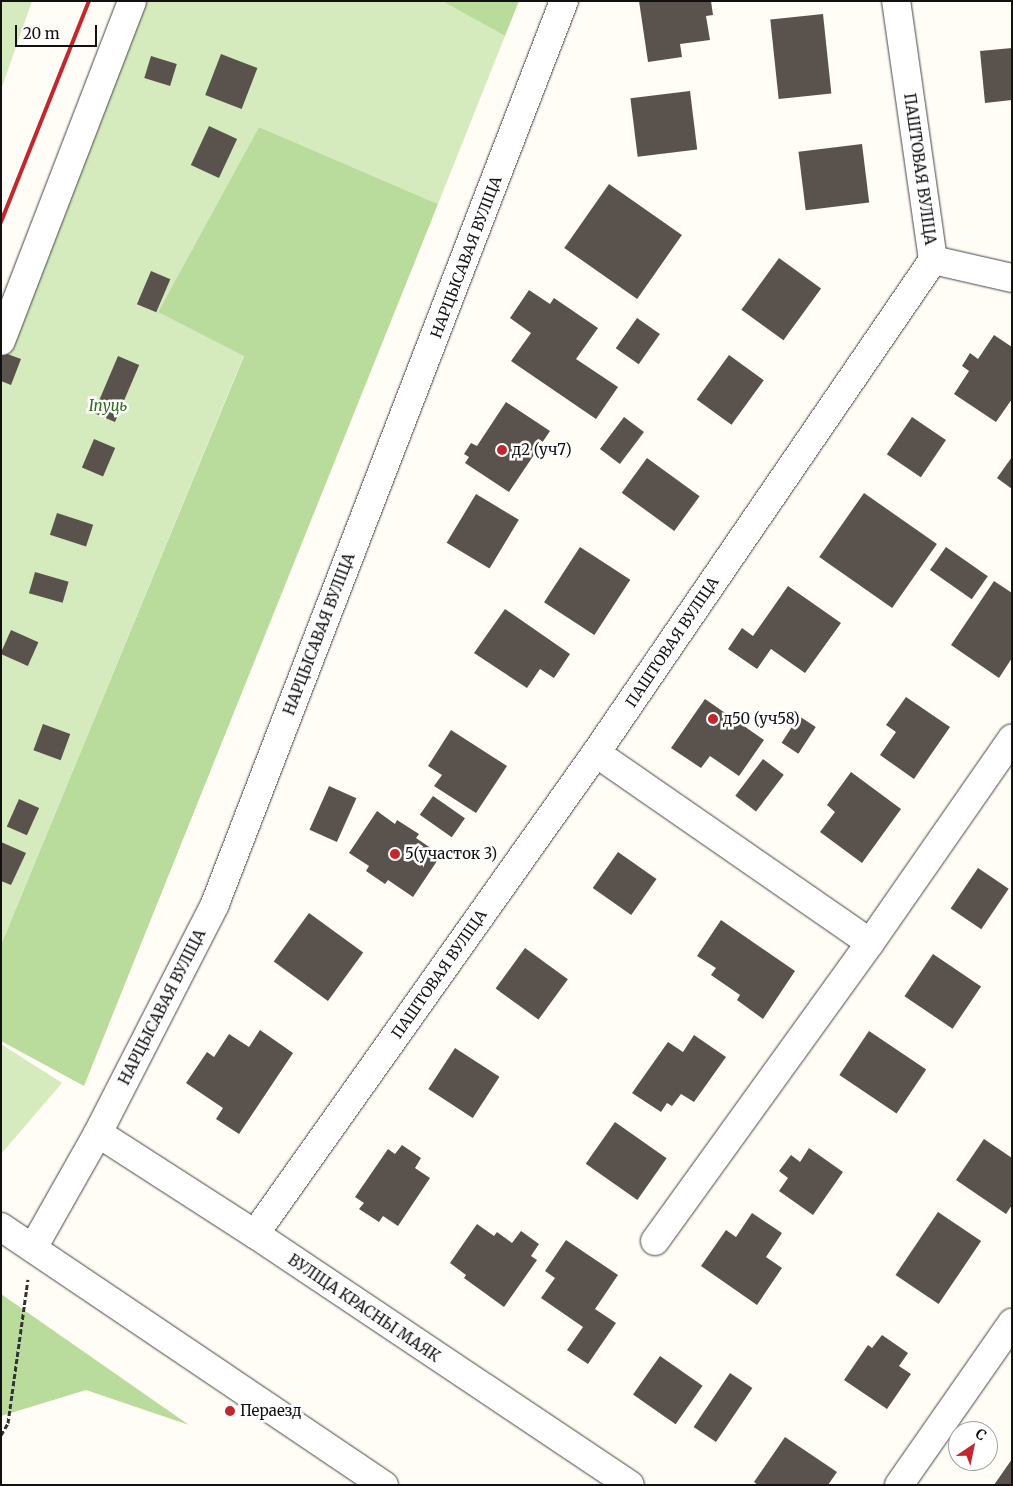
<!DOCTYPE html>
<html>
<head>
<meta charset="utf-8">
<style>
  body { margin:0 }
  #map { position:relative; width:1013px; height:1486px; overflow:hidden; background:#fffdf5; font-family:Merriweather,serif }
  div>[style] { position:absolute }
  .green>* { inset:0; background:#d5ebbd }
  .forest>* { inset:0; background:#b9dc9c }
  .building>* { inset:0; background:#5a524d; transform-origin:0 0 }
  .path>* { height:3px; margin-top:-1.5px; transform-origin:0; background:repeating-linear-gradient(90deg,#333 0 5px,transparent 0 7.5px) }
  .roads { filter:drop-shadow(0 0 1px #444) drop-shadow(0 0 1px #444) }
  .minor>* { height:28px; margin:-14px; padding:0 14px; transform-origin:14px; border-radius:14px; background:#fff }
  .rail>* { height:4px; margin:-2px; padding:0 2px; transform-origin:2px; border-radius:2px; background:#c4262e }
  .dots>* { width:14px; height:14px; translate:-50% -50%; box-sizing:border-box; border:2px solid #fff; border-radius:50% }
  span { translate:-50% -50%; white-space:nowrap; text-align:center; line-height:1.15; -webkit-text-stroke:5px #fff; paint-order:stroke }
  .street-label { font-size:15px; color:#111 }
  .park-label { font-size:15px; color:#2f6b1f; font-style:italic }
  .poi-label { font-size:15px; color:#111 }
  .left { translate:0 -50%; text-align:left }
  .frame { position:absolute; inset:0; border:2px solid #111; pointer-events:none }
  .north { position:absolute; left:948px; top:1421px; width:50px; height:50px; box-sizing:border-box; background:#fff; border:1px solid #a0a0a0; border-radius:50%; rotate:34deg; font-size:14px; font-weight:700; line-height:20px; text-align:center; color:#111 }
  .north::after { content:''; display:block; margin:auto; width:18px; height:22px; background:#c4262e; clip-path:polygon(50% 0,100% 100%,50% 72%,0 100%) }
  .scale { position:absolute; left:15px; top:25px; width:82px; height:22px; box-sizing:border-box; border:2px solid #111; border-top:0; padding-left:6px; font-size:15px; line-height:18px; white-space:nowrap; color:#111; -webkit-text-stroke:4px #fff; paint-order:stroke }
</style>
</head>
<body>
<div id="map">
  <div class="green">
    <div style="clip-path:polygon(1px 1px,32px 1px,1px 90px)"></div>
    <div style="clip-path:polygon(120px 1px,442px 1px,505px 36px,438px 204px,259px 127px,158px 312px,244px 355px,1px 945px,1px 301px)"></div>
    <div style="clip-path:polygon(1px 1044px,62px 1083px,1px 1154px)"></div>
  </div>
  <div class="forest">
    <div style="clip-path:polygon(442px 1px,519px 1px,505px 36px)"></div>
    <div style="clip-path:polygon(259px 127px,438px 204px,84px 1086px,1px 1041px,1px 945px,244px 356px,158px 312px)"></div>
    <div style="clip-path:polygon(1px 1294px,189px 1425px,86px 1390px,1px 1416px)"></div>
  </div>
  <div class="building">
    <div style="clip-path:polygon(639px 1px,711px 1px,713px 15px,706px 16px,710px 40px,680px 44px,682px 57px,648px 62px)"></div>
    <div style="left:823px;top:14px;width:80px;height:53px;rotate:84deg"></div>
    <div style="clip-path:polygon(1012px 48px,1012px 100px,985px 103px,980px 51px)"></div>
    <div style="left:221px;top:54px;width:39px;height:44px;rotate:21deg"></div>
    <div style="left:151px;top:56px;width:27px;height:23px;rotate:17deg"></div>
    <div style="left:690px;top:91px;width:59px;height:60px;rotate:83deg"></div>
    <div style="left:209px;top:126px;width:31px;height:43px;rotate:25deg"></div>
    <div style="left:862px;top:144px;width:59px;height:64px;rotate:83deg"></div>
    <div style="left:609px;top:184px;width:89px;height:78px;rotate:35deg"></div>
    <div style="left:779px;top:258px;width:52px;height:64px;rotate:36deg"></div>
    <div style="left:151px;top:271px;width:21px;height:36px;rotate:23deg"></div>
    <div style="clip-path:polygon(529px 290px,550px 304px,554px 298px,598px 328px,576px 359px,618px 387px,596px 419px,511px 361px,531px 333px,510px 318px)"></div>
    <div style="left:637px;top:318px;width:28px;height:37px;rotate:35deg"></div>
    <div style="clip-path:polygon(994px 335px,1012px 347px,1012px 399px,996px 422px,954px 394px,969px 371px,962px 366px,970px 353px,978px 359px)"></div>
    <div style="clip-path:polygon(2px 352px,21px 359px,11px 385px,1px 381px)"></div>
    <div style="left:729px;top:355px;width:43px;height:55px;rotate:36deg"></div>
    <div style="left:118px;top:356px;width:23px;height:62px;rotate:23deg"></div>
    <div style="clip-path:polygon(506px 402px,550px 431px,509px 492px,465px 463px,469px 457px,464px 454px,471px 443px,477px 446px)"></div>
    <div style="left:624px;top:417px;width:25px;height:40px;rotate:37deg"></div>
    <div style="left:912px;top:417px;width:41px;height:45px;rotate:34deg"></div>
    <div style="left:94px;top:439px;width:23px;height:31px;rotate:23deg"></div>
    <div style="clip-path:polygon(1012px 457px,1012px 489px,997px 478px)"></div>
    <div style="left:647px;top:458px;width:65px;height:43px;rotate:36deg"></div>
    <div style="left:864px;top:493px;width:89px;height:78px;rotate:35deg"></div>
    <div style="left:476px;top:494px;width:50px;height:57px;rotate:31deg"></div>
    <div style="left:57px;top:513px;width:38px;height:23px;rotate:18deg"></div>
    <div style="left:580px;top:547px;width:60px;height:66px;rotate:33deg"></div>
    <div style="left:946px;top:547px;width:51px;height:28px;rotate:35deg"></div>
    <div style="left:35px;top:572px;width:35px;height:22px;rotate:16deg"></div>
    <div style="clip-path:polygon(994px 581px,1012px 593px,1012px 658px,999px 678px,951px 645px)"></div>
    <div style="clip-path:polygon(788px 586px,841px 623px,805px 673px,771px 649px,757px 669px,728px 649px,742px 628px,753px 636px)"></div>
    <div style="clip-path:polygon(505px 609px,570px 654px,554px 678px,540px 669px,527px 688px,474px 653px)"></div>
    <div style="left:11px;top:630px;width:30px;height:26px;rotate:24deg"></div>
    <div style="clip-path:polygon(906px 697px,950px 727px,914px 779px,880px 755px,896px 732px,886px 725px)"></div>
    <div style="clip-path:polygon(705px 699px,764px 740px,739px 776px,710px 756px,701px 768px,671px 748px)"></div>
    <div style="left:799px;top:716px;width:20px;height:32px;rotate:33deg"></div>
    <div style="left:43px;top:724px;width:29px;height:28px;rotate:20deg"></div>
    <div style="clip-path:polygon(451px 730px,507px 766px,476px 813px,434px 786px,442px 775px,428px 766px)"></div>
    <div style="left:763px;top:759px;width:26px;height:46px;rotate:37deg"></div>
    <div style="clip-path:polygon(851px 772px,901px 809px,862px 863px,820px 832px,835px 812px,827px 805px)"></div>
    <div style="left:329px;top:786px;width:30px;height:48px;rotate:24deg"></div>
    <div style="left:433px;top:796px;width:39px;height:23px;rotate:35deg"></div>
    <div style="left:19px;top:799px;width:22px;height:30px;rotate:24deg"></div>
    <div style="clip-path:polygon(377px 811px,395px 824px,397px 820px,419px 834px,416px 838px,441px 855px,413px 897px,388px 880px,385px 884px,366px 871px,369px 866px,349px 853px)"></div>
    <div style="clip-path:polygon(1px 842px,26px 853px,11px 885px,1px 881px)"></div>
    <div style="left:618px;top:852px;width:47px;height:44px;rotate:35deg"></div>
    <div style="left:978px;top:868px;width:37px;height:49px;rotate:34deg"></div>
    <div style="left:309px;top:913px;width:67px;height:60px;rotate:36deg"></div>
    <div style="clip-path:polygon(721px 920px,795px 971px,763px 1019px,737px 1000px,740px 995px,711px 975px,716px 968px,697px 956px)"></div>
    <div style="left:525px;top:948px;width:53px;height:50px;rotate:36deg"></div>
    <div style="left:933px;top:954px;width:58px;height:51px;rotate:34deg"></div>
    <div style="clip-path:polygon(260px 1030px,293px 1053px,239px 1134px,216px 1119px,223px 1108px,186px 1083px,207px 1052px,214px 1057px,229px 1034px,249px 1047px)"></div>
    <div style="left:869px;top:1031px;width:69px;height:53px;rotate:34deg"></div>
    <div style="clip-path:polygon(694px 1035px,726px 1057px,694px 1102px,681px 1094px,672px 1106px,667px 1103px,661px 1112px,632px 1093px,668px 1042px,683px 1052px)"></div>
    <div style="left:455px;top:1048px;width:53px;height:49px;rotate:33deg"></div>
    <div style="left:615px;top:1122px;width:63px;height:51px;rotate:35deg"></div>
    <div style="clip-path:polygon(984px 1139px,1012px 1158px,1012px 1205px,1006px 1214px,956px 1180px)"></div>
    <div style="clip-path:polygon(402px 1145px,421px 1158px,415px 1168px,430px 1178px,398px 1226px,383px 1216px,379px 1222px,359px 1209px,364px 1203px,355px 1197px,388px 1149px,395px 1154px)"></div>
    <div style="clip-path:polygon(809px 1148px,843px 1172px,813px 1215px,779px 1191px,788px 1178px,779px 1171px,791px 1155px,800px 1162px)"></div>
    <div style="left:938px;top:1212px;width:52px;height:76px;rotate:34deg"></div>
    <div style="clip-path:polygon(752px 1213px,782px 1233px,766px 1257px,782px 1268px,757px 1305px,701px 1266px,726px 1230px,736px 1237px)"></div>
    <div style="clip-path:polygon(477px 1224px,494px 1236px,497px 1232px,512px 1243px,521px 1231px,539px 1244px,531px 1256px,537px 1260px,504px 1307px,464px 1278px,466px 1275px,450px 1263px)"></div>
    <div style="clip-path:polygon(566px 1240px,618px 1275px,595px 1309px,616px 1323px,588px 1364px,567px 1350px,583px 1327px,541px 1298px,555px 1278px,545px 1271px)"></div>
    <div style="clip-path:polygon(882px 1335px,908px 1353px,899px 1366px,911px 1374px,887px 1409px,844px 1380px,868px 1345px,872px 1348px)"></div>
    <div style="left:660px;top:1356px;width:52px;height:47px;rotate:35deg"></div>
    <div style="left:730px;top:1373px;width:27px;height:65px;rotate:34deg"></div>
    <div style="clip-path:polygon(785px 1437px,837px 1472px,828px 1485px,758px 1485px,754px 1482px)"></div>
    <div style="clip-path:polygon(1012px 1459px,1012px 1485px,994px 1485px)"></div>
  </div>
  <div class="path">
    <div style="left:1px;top:1435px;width:14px;rotate:-60deg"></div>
    <div style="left:8px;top:1423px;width:145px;rotate:-82.1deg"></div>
  </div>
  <div class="roads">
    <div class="minor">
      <div style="left:933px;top:260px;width:81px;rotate:12.8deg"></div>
      <div style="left:1px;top:341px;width:364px;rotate:-68.9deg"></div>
      <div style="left:596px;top:753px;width:333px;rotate:34.7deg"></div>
      <div style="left:98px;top:1133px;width:187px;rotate:32.8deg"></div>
      <div style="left:255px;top:1234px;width:451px;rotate:33.8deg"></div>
      <div style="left:1px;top:1227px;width:462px;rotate:34deg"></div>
      <div style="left:255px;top:1234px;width:590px;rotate:-54.67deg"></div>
      <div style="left:596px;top:753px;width:597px;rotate:-55.64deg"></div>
      <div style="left:933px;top:260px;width:262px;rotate:-98.1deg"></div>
      <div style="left:655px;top:1241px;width:367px;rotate:-54.2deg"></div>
      <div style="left:870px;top:943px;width:249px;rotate:-55.2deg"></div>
      <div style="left:33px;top:1248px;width:132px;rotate:-60.5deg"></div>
      <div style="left:98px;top:1133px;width:257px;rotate:-62.9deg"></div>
      <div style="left:215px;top:904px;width:968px;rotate:-68.87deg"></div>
      <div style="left:899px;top:1485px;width:198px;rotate:-55.1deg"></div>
    </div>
  </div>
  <div class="rail">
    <div style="left:1px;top:222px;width:238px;rotate:-68.3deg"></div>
  </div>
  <div class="dots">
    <div style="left:502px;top:450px;background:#c4262e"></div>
    <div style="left:713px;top:719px;background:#c4262e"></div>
    <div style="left:395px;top:854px;background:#c4262e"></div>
    <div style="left:230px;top:1411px;background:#c4262e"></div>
  </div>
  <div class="street-label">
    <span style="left:920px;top:169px;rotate:82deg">ПАШТОВАЯ ВУЛІЦА</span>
    <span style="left:466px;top:257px;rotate:-69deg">НАРЦЫСАВАЯ ВУЛІЦА</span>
    <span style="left:319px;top:634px;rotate:-69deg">НАРЦЫСАВАЯ ВУЛІЦА</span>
    <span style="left:672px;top:642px;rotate:-56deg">ПАШТОВАЯ ВУЛІЦА</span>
    <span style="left:439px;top:974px;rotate:-55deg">ПАШТОВАЯ ВУЛІЦА</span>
    <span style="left:162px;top:1007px;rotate:-63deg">НАРЦЫСАВАЯ ВУЛІЦА</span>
    <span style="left:364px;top:1308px;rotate:34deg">ВУЛІЦА КРАСНЫ МАЯК</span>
  </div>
  <div class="park-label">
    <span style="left:108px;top:406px">Іпуць</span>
  </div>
  <div class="poi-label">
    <span class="left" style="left:512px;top:450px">д2 (уч7)</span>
    <span class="left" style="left:723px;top:719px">д50 (уч58)</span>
    <span class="left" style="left:405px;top:854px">5(участок 3)</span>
    <span class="left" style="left:240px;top:1411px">Пераезд</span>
  </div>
  <div class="frame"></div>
  <div class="north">С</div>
  <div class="scale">20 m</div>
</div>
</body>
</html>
